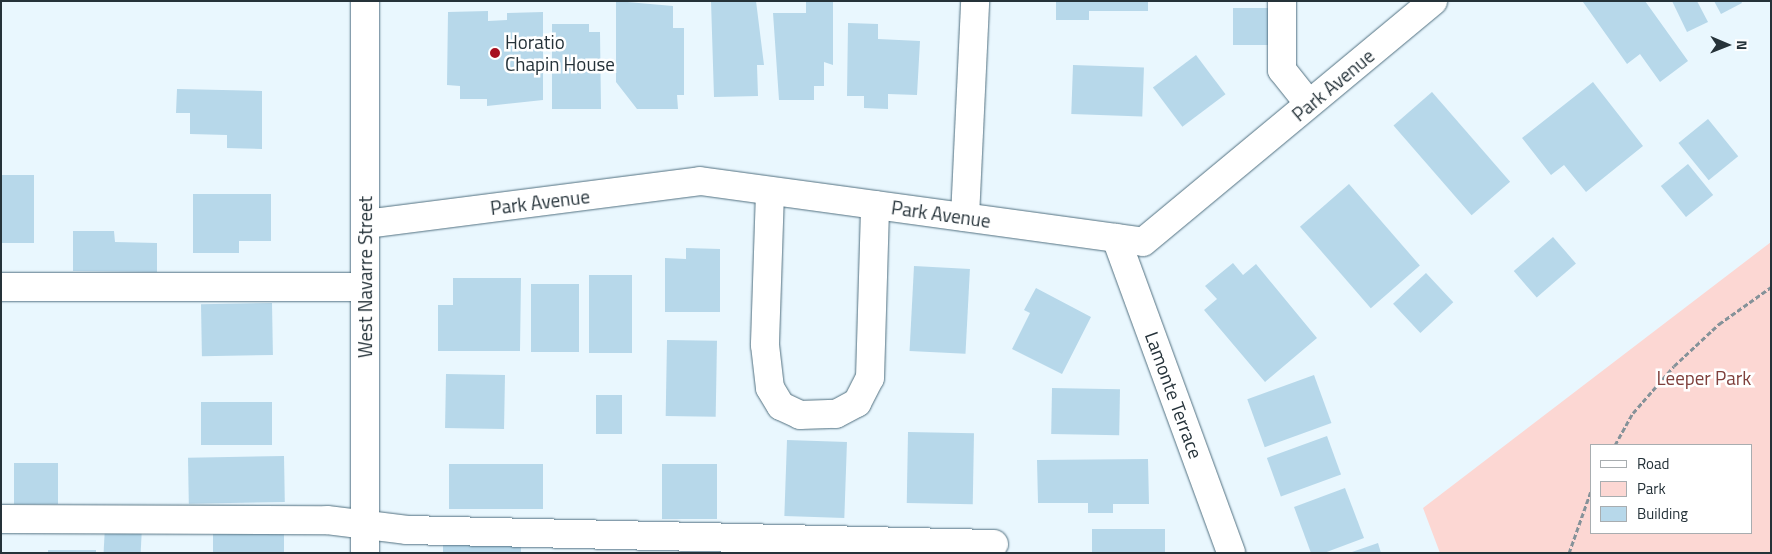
<!DOCTYPE html>
<html>
<head>
<meta charset="utf-8">
<style>
  body { margin:0 }
  #map { position:relative; width:1772px; height:554px; overflow:hidden; background:#e9f7fe; font-family:"Titillium Web",sans-serif }
  div>[style] { position:absolute }
  .green>* { inset:0; background:#fcd7d3 }
  .building>* { inset:0; background:#b7d8ea; transform-origin:0 0 }
  .path>* { height:3px; margin-top:-1.5px; transform-origin:0; background:repeating-linear-gradient(90deg,#859299 0 5px,transparent 0 7.5px) }
  .roads { filter:drop-shadow(0 0 1px #517080) drop-shadow(0 0 1px #517080) }
  .minor>* { height:28px; margin:-14px; padding:0 14px; transform-origin:14px; border-radius:14px; background:#fff }
  .dots>* { width:14px; height:14px; translate:-50% -50%; box-sizing:border-box; border:2px solid #fff; border-radius:50% }
  span { translate:-50% -50%; white-space:nowrap; text-align:center; line-height:1.15; -webkit-text-stroke:5px #fff; paint-order:stroke }
  .poi-label { font-size:19px; color:#253239 }
  .left { translate:0 -50%; text-align:left }
  .street-label { font-size:19px; color:#253239 }
  .park-label { font-size:19px; color:#7f403c }
  .frame { position:absolute; inset:0; border:2px solid #253239; pointer-events:none }
  .legend { position:absolute; left:1590px; top:444px; width:162px; height:90px; box-sizing:border-box; background:#fff; border:1px solid #a8adb0; margin:0; padding:6px 9px; list-style:none; font-size:15px; color:#253239 }
  .legend li { display:flex; align-items:center; gap:10px; height:25px }
  .legend b { width:25px; border:1px solid #a8adb0 }
  .north { position:absolute; left:1702px; top:20px; width:50px; height:50px; -webkit-text-stroke:4px #fff; paint-order:stroke; rotate:91deg; font-size:14px; font-weight:700; line-height:20px; text-align:center; color:#253239 }
  .north::after { content:''; display:block; margin:auto; width:18px; height:22px; background:#253239; clip-path:polygon(50% 0,100% 100%,50% 72%,0 100%) }
</style>
</head>
<body>
<div id="map">
  <div class="green">
    <div style="clip-path:polygon(evenodd,1771px 242px,1771px 553px,1440px 553px,1423px 508px,1771px 242px,1591px 445px,1751px 445px,1751px 533px,1591px 533px,1591px 445px)"></div>
  </div>
  <div class="building">
    <div style="clip-path:polygon(616px 1px,673px 6px,673px 28px,684px 28px,684px 95px,677px 95px,678px 109px,637px 109px,616px 82px)"></div>
    <div style="clip-path:polygon(711px 1px,756px 1px,764px 65px,757px 65px,758px 96px,714px 97px)"></div>
    <div style="clip-path:polygon(806px 1px,833px 1px,833px 65px,824px 62px,824px 86px,814px 86px,814px 100px,779px 100px,773px 13px,806px 13px)"></div>
    <div style="clip-path:polygon(1056px 1px,1148px 1px,1148px 11px,1089px 11px,1089px 20px,1056px 20px)"></div>
    <div style="clip-path:polygon(1645px 1px,1688px 61px,1660px 82px,1640px 54px,1627px 64px,1583px 2px)"></div>
    <div style="clip-path:polygon(1672px 1px,1697px 1px,1708px 22px,1687px 32px)"></div>
    <div style="clip-path:polygon(1714px 1px,1741px 1px,1742px 3px,1721px 14px)"></div>
    <div style="left:1233px;top:8px;width:42px;height:37px"></div>
    <div style="clip-path:polygon(488px 11px,488px 21px,507px 20px,507px 13px,543px 12px,543px 100px,487px 106px,487px 99px,460px 99px,460px 86px,447px 85px,448px 12px)"></div>
    <div style="clip-path:polygon(848px 23px,878px 24px,878px 39px,920px 41px,917px 95px,888px 94px,888px 109px,864px 108px,864px 96px,847px 96px)"></div>
    <div style="clip-path:polygon(552px 24px,589px 24px,589px 32px,600px 32px,601px 109px,552px 109px)"></div>
    <div style="left:1196px;top:55px;width:49px;height:54px;rotate:53deg"></div>
    <div style="left:1073px;top:65px;width:71px;height:49px;rotate:2deg"></div>
    <div style="clip-path:polygon(1593px 82px,1643px 146px,1586px 192px,1564px 165px,1551px 175px,1522px 138px)"></div>
    <div style="clip-path:polygon(177px 89px,262px 91px,262px 149px,227px 148px,227px 135px,190px 134px,190px 113px,176px 113px)"></div>
    <div style="left:1432px;top:92px;width:119px;height:51px;rotate:49deg"></div>
    <div style="left:1708px;top:119px;width:48px;height:38px;rotate:51deg"></div>
    <div style="left:1688px;top:164px;width:40px;height:35px;rotate:51deg"></div>
    <div style="left:1px;top:175px;width:33px;height:68px"></div>
    <div style="left:1349px;top:184px;width:108px;height:65px;rotate:49deg"></div>
    <div style="clip-path:polygon(193px 194px,271px 194px,271px 241px,239px 241px,239px 253px,193px 253px)"></div>
    <div style="clip-path:polygon(73px 231px,114px 231px,115px 242px,157px 243px,157px 272px,73px 271px)"></div>
    <div style="left:1553px;top:237px;width:35px;height:52px;rotate:49deg"></div>
    <div style="clip-path:polygon(686px 248px,720px 249px,720px 312px,665px 312px,665px 258px,686px 259px)"></div>
    <div style="clip-path:polygon(1233px 263px,1243px 275px,1256px 264px,1317px 338px,1265px 382px,1204px 310px,1217px 299px,1205px 286px)"></div>
    <div style="left:914px;top:266px;width:56px;height:85px;rotate:3deg"></div>
    <div style="left:1426px;top:273px;width:40px;height:45px;rotate:47deg"></div>
    <div style="left:589px;top:275px;width:43px;height:78px"></div>
    <div style="clip-path:polygon(453px 278px,521px 278px,520px 351px,438px 351px,438px 305px,453px 305px)"></div>
    <div style="left:531px;top:284px;width:48px;height:68px"></div>
    <div style="clip-path:polygon(1036px 288px,1091px 317px,1062px 374px,1012px 349px,1030px 313px,1024px 310px)"></div>
    <div style="left:272px;top:303px;width:52px;height:71px;rotate:89deg"></div>
    <div style="left:667px;top:340px;width:50px;height:76px;rotate:1deg"></div>
    <div style="left:446px;top:374px;width:59px;height:54px;rotate:1deg"></div>
    <div style="left:1314px;top:375px;width:51px;height:71px;rotate:70deg"></div>
    <div style="left:1052px;top:388px;width:68px;height:46px;rotate:1deg"></div>
    <div style="left:596px;top:395px;width:26px;height:39px"></div>
    <div style="left:272px;top:402px;width:43px;height:71px;rotate:90deg"></div>
    <div style="left:908px;top:432px;width:66px;height:71px;rotate:1deg"></div>
    <div style="left:1327px;top:436px;width:41px;height:64px;rotate:70deg"></div>
    <div style="left:787px;top:440px;width:60px;height:76px;rotate:2deg"></div>
    <div style="left:284px;top:456px;width:46px;height:96px;rotate:89deg"></div>
    <div style="clip-path:polygon(1148px 459px,1149px 504px,1113px 504px,1113px 513px,1088px 513px,1088px 503px,1038px 503px,1037px 460px)"></div>
    <div style="left:14px;top:463px;width:44px;height:41px"></div>
    <div style="left:449px;top:464px;width:94px;height:45px"></div>
    <div style="left:662px;top:464px;width:55px;height:55px"></div>
    <div style="clip-path:polygon(1345px 488px,1364px 538px,1324px 553px,1311px 553px,1294px 507px)"></div>
    <div style="left:105px;top:526px;width:37px;height:27px;rotate:3deg"></div>
    <div style="left:1092px;top:529px;width:73px;height:24px"></div>
    <div style="left:213px;top:531px;width:71px;height:22px"></div>
    <div style="clip-path:polygon(1378px 543px,1381px 553px,1352px 553px,1352px 552px)"></div>
    <div style="left:443px;top:544px;width:78px;height:9px"></div>
    <div style="left:48px;top:550px;width:48px;height:3px"></div>
  </div>
  <div class="path">
    <div style="left:1615px;top:445px;width:37px;rotate:-61deg"></div>
    <div style="left:1633px;top:413px;width:62px;rotate:-48.9deg"></div>
    <div style="left:1674px;top:366px;width:62px;rotate:-43deg"></div>
    <div style="left:1719px;top:324px;width:64px;rotate:-35.4deg"></div>
    <div style="left:1569px;top:553px;width:66px;rotate:-70.5deg"></div>
  </div>
  <div class="roads">
    <div class="minor">
      <div style="left:1282px;top:1px;width:69px;rotate:90deg"></div>
      <div style="left:1282px;top:70px;width:43px;rotate:51.5deg"></div>
      <div style="left:770px;top:192px;width:153px;rotate:91.9deg"></div>
      <div style="left:765px;top:345px;width:43px;rotate:83.4deg"></div>
      <div style="left:770px;top:388px;width:21px;rotate:59deg"></div>
      <div style="left:781px;top:406px;width:21px;rotate:25deg"></div>
      <div style="left:800px;top:415px;width:36px;rotate:-2deg"></div>
      <div style="left:836px;top:414px;width:24px;rotate:-28deg"></div>
      <div style="left:857px;top:403px;width:28px;rotate:-63deg"></div>
      <div style="left:870px;top:378px;width:173px;rotate:-88.3deg"></div>
      <div style="left:965px;top:217px;width:216px;rotate:-87.3deg"></div>
      <div style="left:366px;top:224px;width:337px;rotate:-7.3deg"></div>
      <div style="left:700px;top:181px;width:447px;rotate:7.8deg"></div>
      <div style="left:1143px;top:242px;width:377px;rotate:-39.7deg"></div>
      <div style="left:1116px;top:238px;width:335px;rotate:69.9deg"></div>
      <div style="left:1px;top:287px;width:364px"></div>
      <div style="left:1px;top:519px;width:326px;rotate:0.2deg"></div>
      <div style="left:327px;top:520px;width:81px;rotate:7.1deg"></div>
      <div style="left:407px;top:530px;width:587px;rotate:1.37deg"></div>
      <div style="left:365px;top:553px;width:552px;rotate:-90deg"></div>
    </div>
  </div>
  <div class="dots">
    <div style="left:495px;top:53px;background:#a70f1f"></div>
  </div>
  <div class="poi-label">
    <span class="left" style="left:505px;top:53px">Horatio<br>Chapin House</span>
  </div>
  <div class="street-label">
    <span style="left:1333px;top:85px;rotate:-40deg">Park Avenue</span>
    <span style="left:540px;top:202px;rotate:-7deg">Park Avenue</span>
    <span style="left:941px;top:214px;rotate:8deg">Park Avenue</span>
    <span style="left:365px;top:277px;rotate:-90deg">West Navarre Street</span>
    <span style="left:1174px;top:395px;rotate:70deg">Lamonte Terrace</span>
  </div>
  <div class="park-label">
    <span style="left:1704px;top:378px">Leeper Park</span>
  </div>
  <div class="frame"></div>
  <ul class="legend">
  <li><b style="height:6px;background:#fff"></b>Road</li>
  <li><b style="height:14px;background:#fcd7d3"></b>Park</li>
  <li><b style="height:14px;background:#b7d8ea"></b>Building</li>
  </ul>
  <div class="north">N</div>
</div>
</body>
</html>
